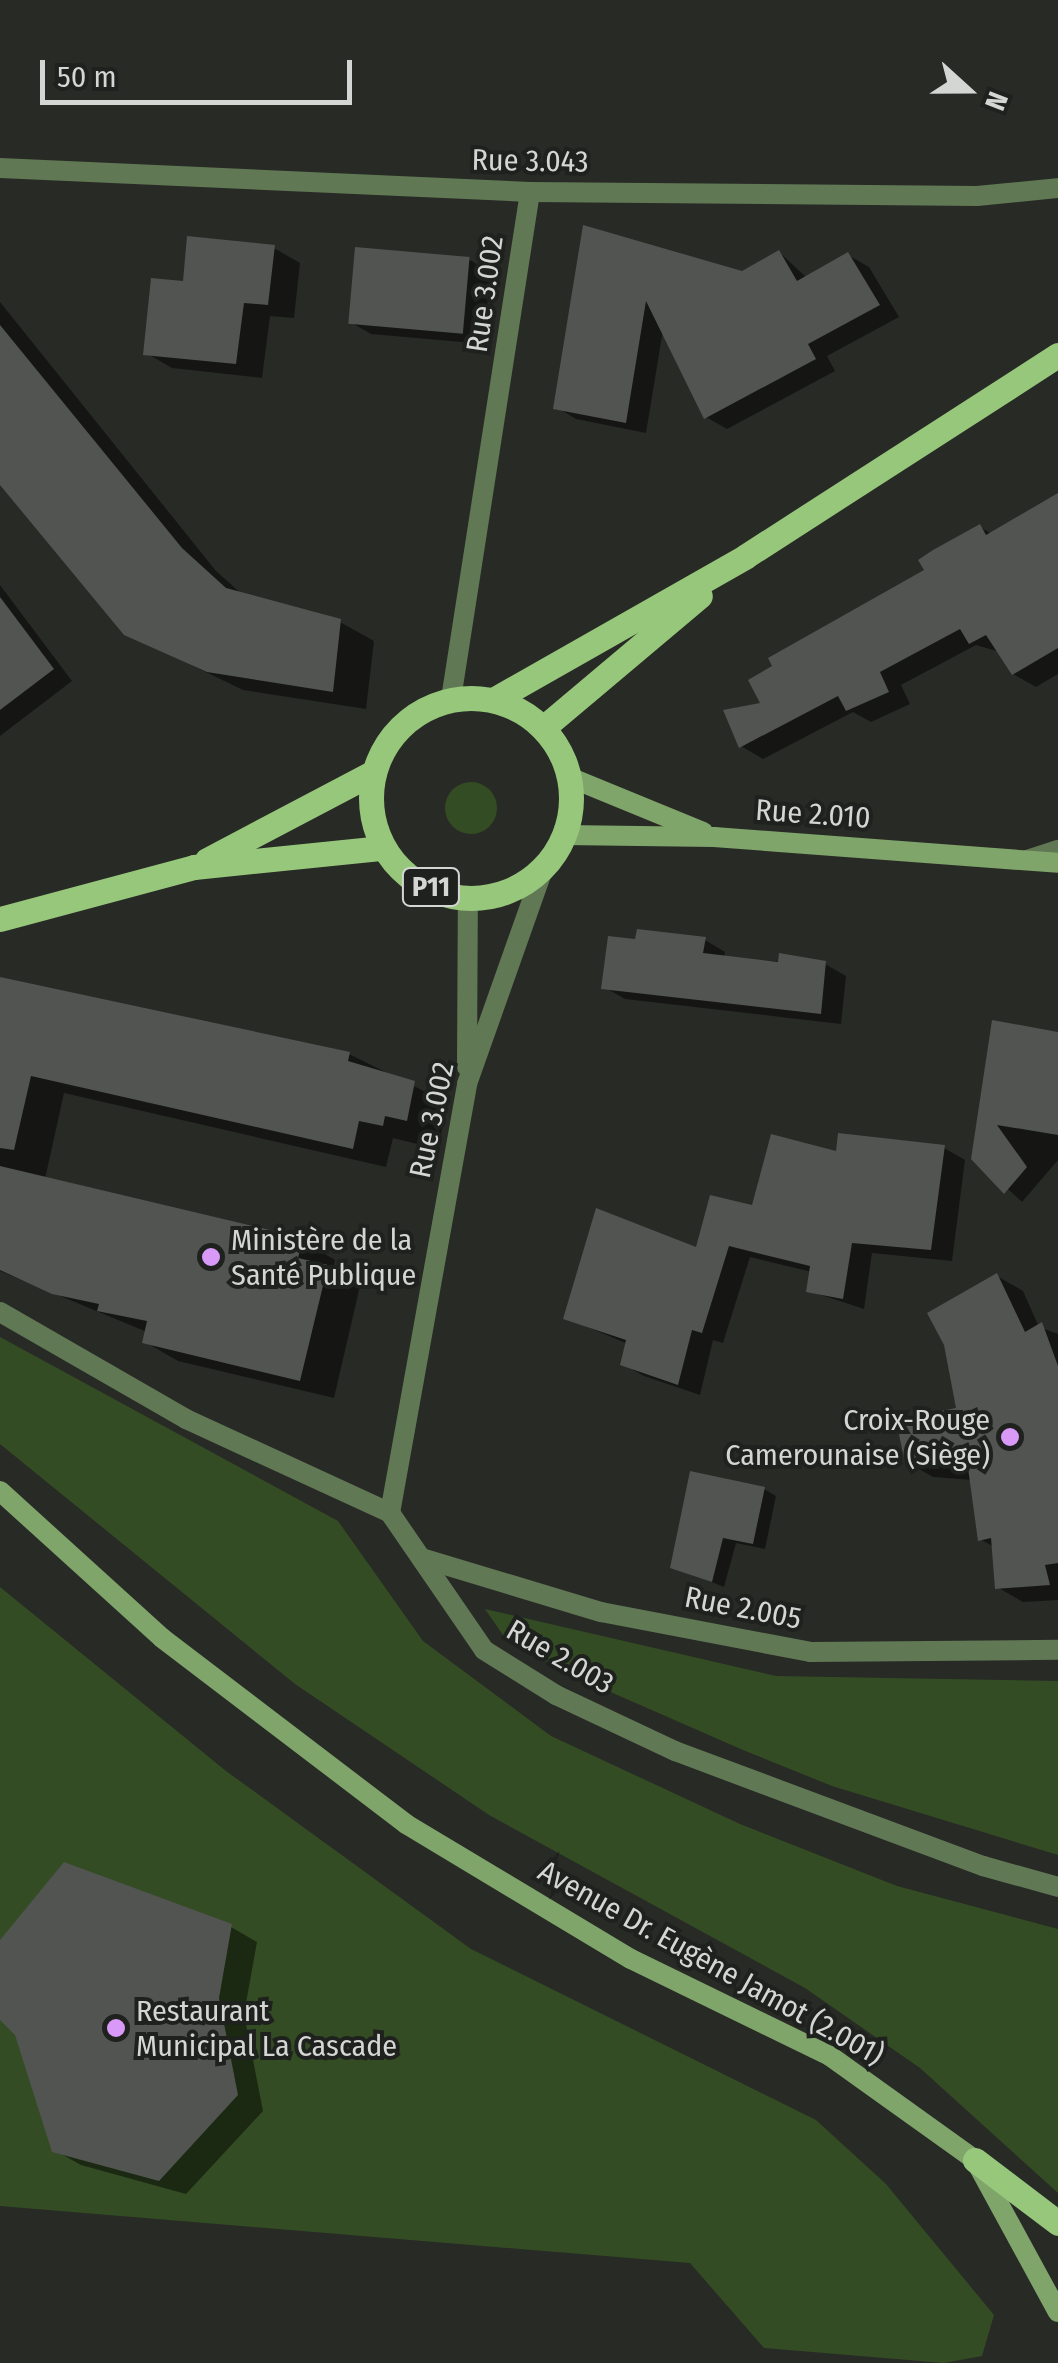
<!DOCTYPE html>
<html>
<head>
<meta charset="utf-8">
<style>
  body { margin:0 }
  #map { position:relative; width:1058px; height:2363px; overflow:hidden; background:#282a26; font-family:"Fira Sans Condensed",sans-serif }
  div>[style] { position:absolute }
  .green>* { inset:0; background:#334c23 }
  .round { border-radius:50% }
  .shadow>* { inset:0; background:#0007 }
  .building>* { inset:0; background:#515450; transform-origin:0 0 }
  .minor>* { height:20px; margin:-10px; padding:0 10px; transform-origin:10px; border-radius:10px; background:#617854 }
  .tertiary>* { height:20px; margin:-10px; padding:0 10px; transform-origin:10px; border-radius:10px; background:#617854 }
  .secondary>* { height:20px; margin:-10px; padding:0 10px; transform-origin:10px; border-radius:10px; background:#80a56a }
  .primary>* { height:25px; margin:-12.5px; padding:0 12.5px; transform-origin:12.5px; border-radius:12.5px; background:#97c77b }
  .primary>.ring { margin:-12.5px; padding:0; box-sizing:content-box; background:none; border:25px solid #97c77b; border-radius:50% }
  .dots>* { width:28px; height:28px; translate:-50% -50%; box-sizing:border-box; border:5px solid #1e211d; border-radius:50% }
  span { translate:-50% -50%; white-space:nowrap; text-align:center; line-height:1.15; -webkit-text-stroke:8px #1e211d; paint-order:stroke }
  .shield-label span { padding:2px 8px; background:#1e211d; border:2px solid; border-radius:8px; -webkit-text-stroke-width:0 }
  .shield-label { font-size:28px; color:#d4d6d4; font-weight:700 }
  .street-label { font-size:30px; color:#d4d6d4 }
  .poi-label { font-size:30px; color:#d4d6d4 }
  .left { translate:0 -50%; text-align:left }
  .right { translate:-100% -50%; text-align:right }
  .north { position:absolute; left:918px; top:40px; width:100px; height:100px; -webkit-text-stroke:8px #1e211d; paint-order:stroke; rotate:111deg; font-size:28px; font-weight:700; line-height:40px; text-align:center; color:#d4d6d4 }
  .north::after { content:''; display:block; margin:auto; width:35px; height:45px; background:#d4d6d4; clip-path:polygon(50% 0,100% 100%,50% 72%,0 100%) }
  .scale { position:absolute; left:40px; top:60px; width:312px; height:45px; box-sizing:border-box; border:5px solid #d4d6d4; border-top:0; padding-left:12px; font-size:30px; line-height:35px; white-space:nowrap; color:#d4d6d4; -webkit-text-stroke:8px #1e211d; paint-order:stroke }
</style>
</head>
<body>
<div id="map">
  <div class="green">
    <div class="round" style="left:445px;top:782px;width:52px;height:52px"></div>
    <div style="clip-path:polygon(0 1337px,338px 1521px,423px 1641px,551px 1736px,740px 1824px,897px 1886px,1058px 1929px,1058px 2193px,920px 2068px,805px 1988px,489px 1815px,295px 1684px,0 1444px)"></div>
    <div style="clip-path:polygon(0 1587px,226px 1771px,471px 1949px,816px 2120px,886px 2184px,994px 2315px,982px 2356px,944px 2363px,764px 2348px,690px 2263px,0 2206px)"></div>
    <div style="clip-path:polygon(485px 1609px,776px 1676px,1058px 1681px,1058px 1855px,832px 1786px,743px 1750px,567px 1673px,507px 1641px)"></div>
  </div>
  <div class="shadow">
    <div style="clip-path:polygon(585px 228px,742px 273px,779px 252px,807px 278px,848px 255px,869px 267px,899px 317px,827px 356px,835px 371px,727px 429px,706px 417px,663px 330px,646px 433px,576px 419px,556px 407px)"></div>
    <div style="clip-path:polygon(274px 248px,300px 263px,294px 318px,270px 316px,262px 378px,172px 368px,146px 353px,185px 284px)"></div>
    <div style="clip-path:polygon(470px 260px,490px 272px,484px 344px,371px 334px,350px 322px)"></div>
    <div style="clip-path:polygon(0 302px,216px 571px,243px 595px,340px 622px,374px 641px,366px 709px,243px 690px,125px 633px,0 481px)"></div>
    <div style="clip-path:polygon(1058px 498px,1058px 674px,1036px 687px,1013px 674px,1000px 652px,976px 645px,901px 685px,910px 704px,871px 722px,853px 712px,763px 759px,741px 746px,764px 704px,980px 527px,992px 534px)"></div>
    <div style="clip-path:polygon(0 585px,72px 681px,0 736px)"></div>
    <div style="clip-path:polygon(705px 940px,725px 952px,724px 958px,825px 964px,846px 976px,841px 1024px,625px 999px,604px 987px)"></div>
    <div style="clip-path:polygon(0 981px,349px 1054px,448px 1103px,440px 1138px,419px 1134px,417px 1144px,393px 1138px,386px 1167px,64px 1093px,45px 1179px,302px 1240px,335px 1260px,333px 1270px,360px 1286px,334px 1398px,178px 1361px,145px 1342px,147px 1332px,0 1271px)"></div>
    <div style="clip-path:polygon(1058px 1035px,1058px 1160px,1022px 1202px,974px 1158px)"></div>
    <div style="clip-path:polygon(944px 1148px,965px 1160px,952px 1261px,872px 1253px,864px 1309px,809px 1291px,812px 1272px,750px 1257px,723px 1343px,713px 1340px,700px 1395px,644px 1376px,623px 1364px,628px 1344px,566px 1318px,697px 1250px,838px 1154px)"></div>
    <div style="clip-path:polygon(997px 1276px,1023px 1291px,1039px 1327px,1058px 1334px,1058px 1600px,1023px 1602px,997px 1587px,994px 1547px,980px 1539px,972px 1480px,933px 1477px,907px 1462px,959px 1410px)"></div>
    <div style="clip-path:polygon(764px 1489px,776px 1496px,765px 1549px,736px 1543px,724px 1587px,672px 1566px)"></div>
    <div style="clip-path:polygon(231px 1927px,257px 1942px,244px 2014px,263px 2111px,186px 2194px,81px 2165px,54px 2150px,17px 2034px,0 2016px,0 1944px)"></div>
  </div>
  <div class="building">
    <div style="clip-path:polygon(583px 225px,742px 271px,779px 250px,797px 281px,848px 252px,880px 305px,808px 344px,816px 359px,704px 419px,646px 301px,626px 423px,553px 409px)"></div>
    <div style="clip-path:polygon(187px 236px,275px 245px,268px 305px,244px 303px,236px 364px,143px 355px,151px 278px,183px 281px)"></div>
    <div style="left:355px;top:247px;width:115px;height:77px;rotate:5deg"></div>
    <div style="clip-path:polygon(0 325px,182px 548px,226px 588px,341px 619px,333px 692px,207px 672px,124px 635px,0 485px)"></div>
    <div style="clip-path:polygon(1058px 493px,1058px 648px,1012px 675px,986px 635px,969px 644px,960px 629px,880px 672px,889px 692px,846px 711px,838px 696px,739px 748px,723px 710px,760px 703px,748px 680px,772px 666px,768px 658px,924px 570px,918px 560px,933px 550px,980px 524px,986px 535px)"></div>
    <div style="clip-path:polygon(0 597px,54px 669px,0 710px)"></div>
    <div style="clip-path:polygon(637px 929px,706px 937px,703px 953px,778px 962px,779px 953px,826px 961px,821px 1014px,601px 989px,608px 936px,635px 939px)"></div>
    <div style="clip-path:polygon(0 977px,350px 1052px,348px 1061px,415px 1081px,407px 1121px,385px 1116px,383px 1126px,359px 1121px,353px 1149px,31px 1076px,14px 1150px,0 1148px)"></div>
    <div style="clip-path:polygon(992px 1020px,1058px 1032px,1058px 1135px,997px 1125px,1027px 1167px,1004px 1194px,971px 1159px)"></div>
    <div style="clip-path:polygon(838px 1133px,945px 1145px,931px 1250px,852px 1243px,843px 1299px,806px 1292px,810px 1266px,729px 1246px,702px 1333px,692px 1330px,678px 1385px,620px 1365px,626px 1340px,563px 1319px,596px 1208px,696px 1247px,710px 1195px,752px 1205px,771px 1134px,836px 1151px)"></div>
    <div style="clip-path:polygon(0 1166px,303px 1238px,298px 1258px,328px 1265px,300px 1381px,142px 1343px,147px 1321px,97px 1311px,99px 1304px,52px 1294px,0 1270px)"></div>
    <div style="clip-path:polygon(997px 1273px,1025px 1332px,1042px 1322px,1058px 1366px,1058px 1563px,1045px 1565px,1050px 1585px,995px 1589px,991px 1538px,978px 1541px,968px 1468px,905px 1463px,896px 1420px,956px 1408px,944px 1345px,927px 1313px)"></div>
    <div style="clip-path:polygon(690px 1471px,765px 1487px,753px 1544px,723px 1538px,712px 1582px,670px 1568px)"></div>
    <div style="clip-path:polygon(64px 1862px,232px 1924px,219px 1998px,238px 2095px,159px 2181px,52px 2152px,15px 2035px,0 2020px,0 1940px)"></div>
  </div>
  <div class="minor">
    <div style="left:451px;top:699px;width:513px;rotate:-81.14deg"></div>
    <div style="left:1027px;top:860px;width:33px;rotate:-18deg"></div>
    <div style="left:467px;top:1067px;width:169px;rotate:-89.7deg"></div>
    <div style="left:0;top:1312px;width:215px;rotate:29.9deg"></div>
    <div style="left:186px;top:1419px;width:225px;rotate:24.7deg"></div>
    <div style="left:390px;top:1513px;width:166px;rotate:55.5deg"></div>
    <div style="left:484px;top:1650px;width:85px;rotate:32deg"></div>
    <div style="left:556px;top:1695px;width:132px;rotate:25.2deg"></div>
    <div style="left:675px;top:1751px;width:329px;rotate:20.5deg"></div>
    <div style="left:983px;top:1866px;width:78px;rotate:15.6deg"></div>
    <div style="left:390px;top:1513px;width:436px;rotate:-79.8deg"></div>
    <div style="left:467px;top:1084px;width:231px;rotate:-70.5deg"></div>
    <div style="left:425px;top:1559px;width:184px;rotate:16.8deg"></div>
    <div style="left:601px;top:1612px;width:213px;rotate:10.8deg"></div>
    <div style="left:810px;top:1652px;width:248px;rotate:-0.5deg"></div>
  </div>
  <div class="tertiary">
    <div style="left:0;top:168px;width:531px;rotate:2.59deg"></div>
    <div style="left:530px;top:192px;width:447px;rotate:0.5deg"></div>
    <div style="left:977px;top:196px;width:81px;rotate:-5.6deg"></div>
  </div>
  <div class="secondary">
    <div style="left:569px;top:777px;width:145px;rotate:22.3deg"></div>
    <div style="left:564px;top:835px;width:150px;rotate:0.8deg"></div>
    <div style="left:714px;top:837px;width:345px;rotate:4.3deg"></div>
    <div style="left:0;top:1491px;width:219px;rotate:42.2deg"></div>
    <div style="left:162px;top:1638px;width:307px;rotate:37.3deg"></div>
    <div style="left:406px;top:1824px;width:262px;rotate:31deg"></div>
    <div style="left:631px;top:1959px;width:221px;rotate:26deg"></div>
    <div style="left:830px;top:2056px;width:178px;rotate:35.6deg"></div>
    <div style="left:975px;top:2160px;width:173px;rotate:61.4deg"></div>
  </div>
  <div class="primary">
    <div class="ring" style="left:371px;top:698px;width:175px;height:175px"></div>
    <div style="left:493px;top:700px;width:291px;rotate:-29.6deg"></div>
    <div style="left:746px;top:556px;width:371px;rotate:-32.8deg"></div>
    <div style="left:543px;top:728px;width:205px;rotate:-40.1deg"></div>
    <div style="left:207px;top:860px;width:189px;rotate:-27.8deg"></div>
    <div style="left:0;top:919px;width:201px;rotate:-15deg"></div>
    <div style="left:194px;top:867px;width:187px;rotate:-5.8deg"></div>
    <div style="left:975px;top:2160px;width:104px;rotate:37.2deg"></div>
  </div>
  <div class="dots">
    <div style="left:211px;top:1257px;background:#d99af7"></div>
    <div style="left:1010px;top:1437px;background:#d99af7"></div>
    <div style="left:116px;top:2028px;background:#d99af7"></div>
  </div>
  <div class="shield-label">
    <span style="left:431px;top:887px">P11</span>
  </div>
  <div class="street-label">
    <span style="left:530px;top:161px;rotate:1deg">Rue 3.043</span>
    <span style="left:485px;top:294px;rotate:-82deg">Rue 3.002</span>
    <span style="left:813px;top:814px;rotate:4deg">Rue 2.010</span>
    <span style="left:432px;top:1120px;rotate:-78deg">Rue 3.002</span>
    <span style="left:743px;top:1608px;rotate:11deg">Rue 2.005</span>
    <span style="left:560px;top:1657px;rotate:30deg">Rue 2.003</span>
    <span style="left:711px;top:1963px;rotate:29deg">Avenue Dr. Eugène Jamot (2.001)</span>
  </div>
  <div class="poi-label">
    <span class="left" style="left:231px;top:1257px">Ministère de la<br>Santé Publique</span>
    <span class="right" style="left:990px;top:1437px">Croix-Rouge<br>Camerounaise (Siège)</span>
    <span class="left" style="left:136px;top:2028px">Restaurant<br>Municipal La Cascade</span>
  </div>
  <div class="north">N</div>
  <div class="scale">50 m</div>
</div>
</body>
</html>
